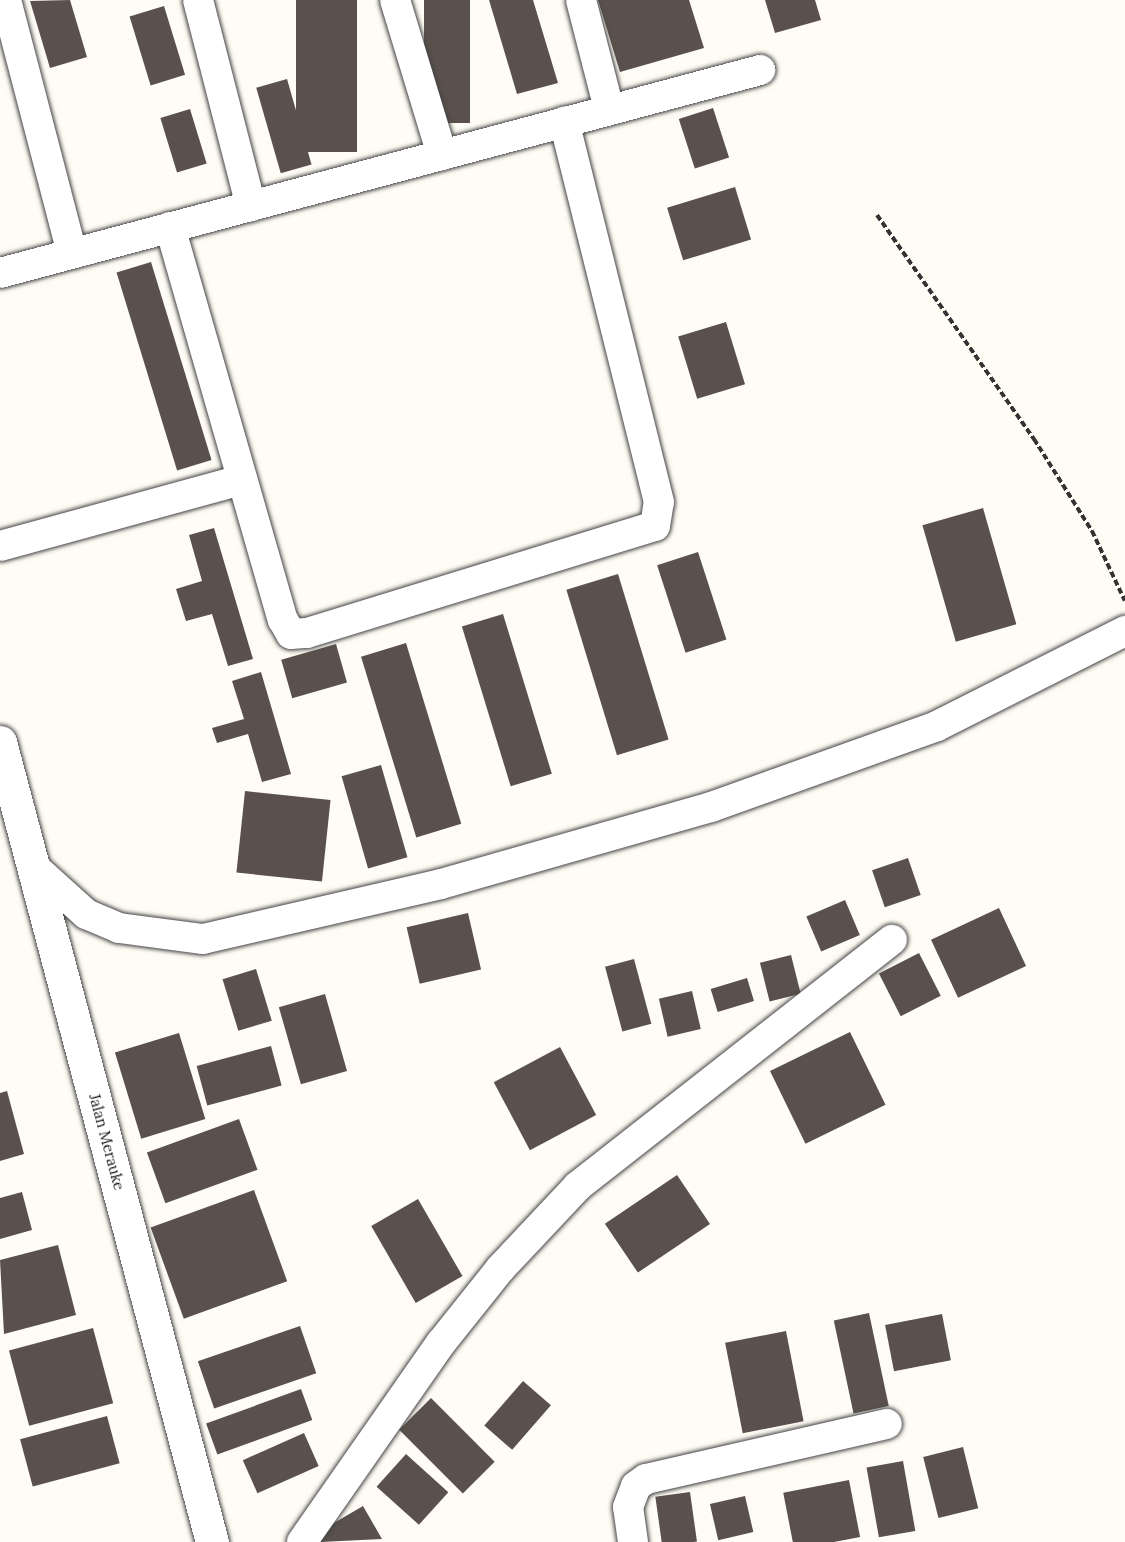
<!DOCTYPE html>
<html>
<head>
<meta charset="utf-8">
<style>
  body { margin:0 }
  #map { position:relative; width:1125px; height:1542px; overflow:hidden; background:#fffcf5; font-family:Lora,serif }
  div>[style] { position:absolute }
  .building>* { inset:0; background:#5a514c; transform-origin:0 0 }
  .path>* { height:4px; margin-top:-2px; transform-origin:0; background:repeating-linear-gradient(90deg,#333 0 6px,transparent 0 9px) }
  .roads { filter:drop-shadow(0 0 2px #444) drop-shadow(0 0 2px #444) }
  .minor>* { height:30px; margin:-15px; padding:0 15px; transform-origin:15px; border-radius:15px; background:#fff }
  .tertiary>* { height:33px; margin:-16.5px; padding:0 16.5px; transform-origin:16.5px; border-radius:16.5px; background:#fff }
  span { translate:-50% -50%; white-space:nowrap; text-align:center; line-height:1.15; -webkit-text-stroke:6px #fff; paint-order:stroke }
  .street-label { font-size:15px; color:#111 }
</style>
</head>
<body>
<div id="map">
  <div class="building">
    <div style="clip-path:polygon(70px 0,87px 57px,50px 68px,30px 1px)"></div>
    <div style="left:296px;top:0;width:61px;height:152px"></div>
    <div style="left:424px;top:0;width:46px;height:123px"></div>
    <div style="clip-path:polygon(489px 0,533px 0,558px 83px,517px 94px)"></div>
    <div style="clip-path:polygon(598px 0,689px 0,704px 48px,620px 72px)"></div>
    <div style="clip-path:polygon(765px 0,815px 0,821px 20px,775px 33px)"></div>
    <div style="left:164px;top:6px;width:72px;height:36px;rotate:73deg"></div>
    <div style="left:287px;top:79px;width:89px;height:32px;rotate:74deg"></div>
    <div style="left:713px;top:108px;width:52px;height:36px;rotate:72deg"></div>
    <div style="left:190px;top:109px;width:57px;height:31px;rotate:73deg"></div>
    <div style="left:735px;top:187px;width:55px;height:71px;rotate:73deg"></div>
    <div style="left:151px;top:262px;width:207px;height:36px;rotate:73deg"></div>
    <div style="left:726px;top:322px;width:65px;height:50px;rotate:73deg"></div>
    <div style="left:983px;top:508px;width:121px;height:63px;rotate:74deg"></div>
    <div style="clip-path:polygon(214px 528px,253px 659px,228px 666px,212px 614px,186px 621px,176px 589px,202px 581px,189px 535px)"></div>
    <div style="left:698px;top:552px;width:92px;height:43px;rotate:72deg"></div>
    <div style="left:618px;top:574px;width:173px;height:54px;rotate:73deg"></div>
    <div style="left:503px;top:614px;width:167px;height:43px;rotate:73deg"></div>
    <div style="left:406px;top:643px;width:189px;height:47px;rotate:73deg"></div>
    <div style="left:336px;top:644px;width:40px;height:57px;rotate:74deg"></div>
    <div style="clip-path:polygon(261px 672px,291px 774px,262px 782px,248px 734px,217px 743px,212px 728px,244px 719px,232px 681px)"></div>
    <div style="left:381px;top:765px;width:96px;height:41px;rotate:74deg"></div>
    <div style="left:245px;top:791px;width:86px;height:82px;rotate:6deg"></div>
    <div style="left:908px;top:858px;width:39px;height:38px;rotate:71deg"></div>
    <div style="left:845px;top:900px;width:38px;height:42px;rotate:67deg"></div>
    <div style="left:999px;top:908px;width:64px;height:75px;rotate:65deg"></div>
    <div style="left:468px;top:913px;width:58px;height:63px;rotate:77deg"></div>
    <div style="left:919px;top:953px;width:48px;height:45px;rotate:63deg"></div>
    <div style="left:791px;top:955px;width:40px;height:32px;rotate:76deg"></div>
    <div style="left:634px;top:959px;width:67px;height:30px;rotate:75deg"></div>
    <div style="left:256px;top:969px;width:54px;height:35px;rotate:73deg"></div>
    <div style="left:747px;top:978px;width:24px;height:38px;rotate:73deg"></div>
    <div style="left:692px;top:991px;width:39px;height:34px;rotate:77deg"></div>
    <div style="left:325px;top:994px;width:80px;height:48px;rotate:74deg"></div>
    <div style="left:850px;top:1032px;width:81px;height:89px;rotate:64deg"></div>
    <div style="left:179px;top:1033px;width:90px;height:67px;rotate:73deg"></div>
    <div style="left:271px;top:1046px;width:41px;height:77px;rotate:75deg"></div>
    <div style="left:560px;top:1047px;width:77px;height:75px;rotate:62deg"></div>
    <div style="clip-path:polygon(7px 1091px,24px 1154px,0 1161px,0 1093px)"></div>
    <div style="left:239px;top:1119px;width:54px;height:98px;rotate:70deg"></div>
    <div style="left:677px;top:1175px;width:59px;height:87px;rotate:56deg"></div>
    <div style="left:254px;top:1190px;width:97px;height:110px;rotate:70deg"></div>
    <div style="clip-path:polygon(22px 1192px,32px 1230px,0 1239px,0 1198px)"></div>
    <div style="left:418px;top:1199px;width:89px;height:54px;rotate:60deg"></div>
    <div style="clip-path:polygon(58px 1245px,76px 1315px,4px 1334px,0 1260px)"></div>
    <div style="left:869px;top:1313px;width:95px;height:36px;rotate:78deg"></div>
    <div style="left:942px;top:1314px;width:47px;height:58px;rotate:79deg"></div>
    <div style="left:300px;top:1326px;width:50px;height:108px;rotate:71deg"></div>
    <div style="left:93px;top:1328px;width:78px;height:87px;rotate:75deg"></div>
    <div style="left:786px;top:1331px;width:92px;height:62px;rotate:79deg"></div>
    <div style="left:523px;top:1381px;width:37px;height:59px;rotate:41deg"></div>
    <div style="left:301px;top:1389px;width:33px;height:101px;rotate:70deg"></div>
    <div style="left:431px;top:1398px;width:90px;height:45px;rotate:45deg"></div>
    <div style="left:107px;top:1416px;width:49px;height:90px;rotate:75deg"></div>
    <div style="left:304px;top:1433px;width:36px;height:67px;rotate:66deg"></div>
    <div style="left:963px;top:1447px;width:63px;height:41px;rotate:76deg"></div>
    <div style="left:406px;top:1454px;width:57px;height:44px;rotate:42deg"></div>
    <div style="left:903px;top:1461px;width:71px;height:37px;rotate:80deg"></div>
    <div style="left:849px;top:1480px;width:58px;height:67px;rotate:79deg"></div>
    <div style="left:690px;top:1492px;width:50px;height:35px;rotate:82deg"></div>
    <div style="left:745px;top:1496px;width:37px;height:36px;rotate:77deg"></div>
    <div style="clip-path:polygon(363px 1506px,382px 1539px,320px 1542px,315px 1534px)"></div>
  </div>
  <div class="path">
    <div style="left:877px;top:215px;width:274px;rotate:55deg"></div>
    <div style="left:1034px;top:439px;width:109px;rotate:57.8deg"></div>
    <div style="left:1092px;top:531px;width:77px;rotate:64.8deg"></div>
  </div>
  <div class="roads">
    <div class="minor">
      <div style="left:6px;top:0;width:261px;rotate:75.4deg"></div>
      <div style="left:198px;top:0;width:213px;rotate:75.6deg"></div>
      <div style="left:395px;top:0;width:162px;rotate:73.1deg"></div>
      <div style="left:581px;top:0;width:113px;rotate:75.6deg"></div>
      <div style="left:170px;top:227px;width:409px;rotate:74deg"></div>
      <div style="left:283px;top:620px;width:16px;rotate:60deg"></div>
      <div style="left:291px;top:634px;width:16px;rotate:-4deg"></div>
      <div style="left:307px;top:633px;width:364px;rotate:-17.1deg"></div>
      <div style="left:655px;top:526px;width:24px;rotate:-81deg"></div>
      <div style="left:659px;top:502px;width:392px;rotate:-104deg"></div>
      <div style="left:0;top:273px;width:787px;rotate:-14.95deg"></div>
      <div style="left:0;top:546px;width:251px;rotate:-15.3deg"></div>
      <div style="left:35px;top:868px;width:69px;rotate:42deg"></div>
      <div style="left:86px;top:914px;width:36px;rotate:23deg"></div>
      <div style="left:119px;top:928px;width:85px;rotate:7.5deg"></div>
      <div style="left:203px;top:939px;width:244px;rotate:-13deg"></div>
      <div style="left:441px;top:884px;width:281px;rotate:-15.9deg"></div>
      <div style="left:711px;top:807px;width:240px;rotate:-19.7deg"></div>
      <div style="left:937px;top:726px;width:211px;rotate:-26.8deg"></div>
      <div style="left:302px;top:1542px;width:243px;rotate:-55.1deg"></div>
      <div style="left:441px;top:1343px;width:95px;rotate:-51.4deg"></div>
      <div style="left:500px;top:1269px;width:114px;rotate:-46.8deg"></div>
      <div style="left:578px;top:1186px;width:399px;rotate:-38.1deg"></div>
      <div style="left:633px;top:1542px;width:35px;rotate:-98deg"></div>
      <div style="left:628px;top:1507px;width:22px;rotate:-69deg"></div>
      <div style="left:636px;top:1486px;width:12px;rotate:-35deg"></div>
      <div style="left:646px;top:1479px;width:247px;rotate:-12.9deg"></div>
    </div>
    <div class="tertiary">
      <div style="left:0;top:742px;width:828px;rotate:75.16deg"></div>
    </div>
  </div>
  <div class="street-label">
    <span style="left:107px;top:1142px;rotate:75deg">Jalan Merauke</span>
  </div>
</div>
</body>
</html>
